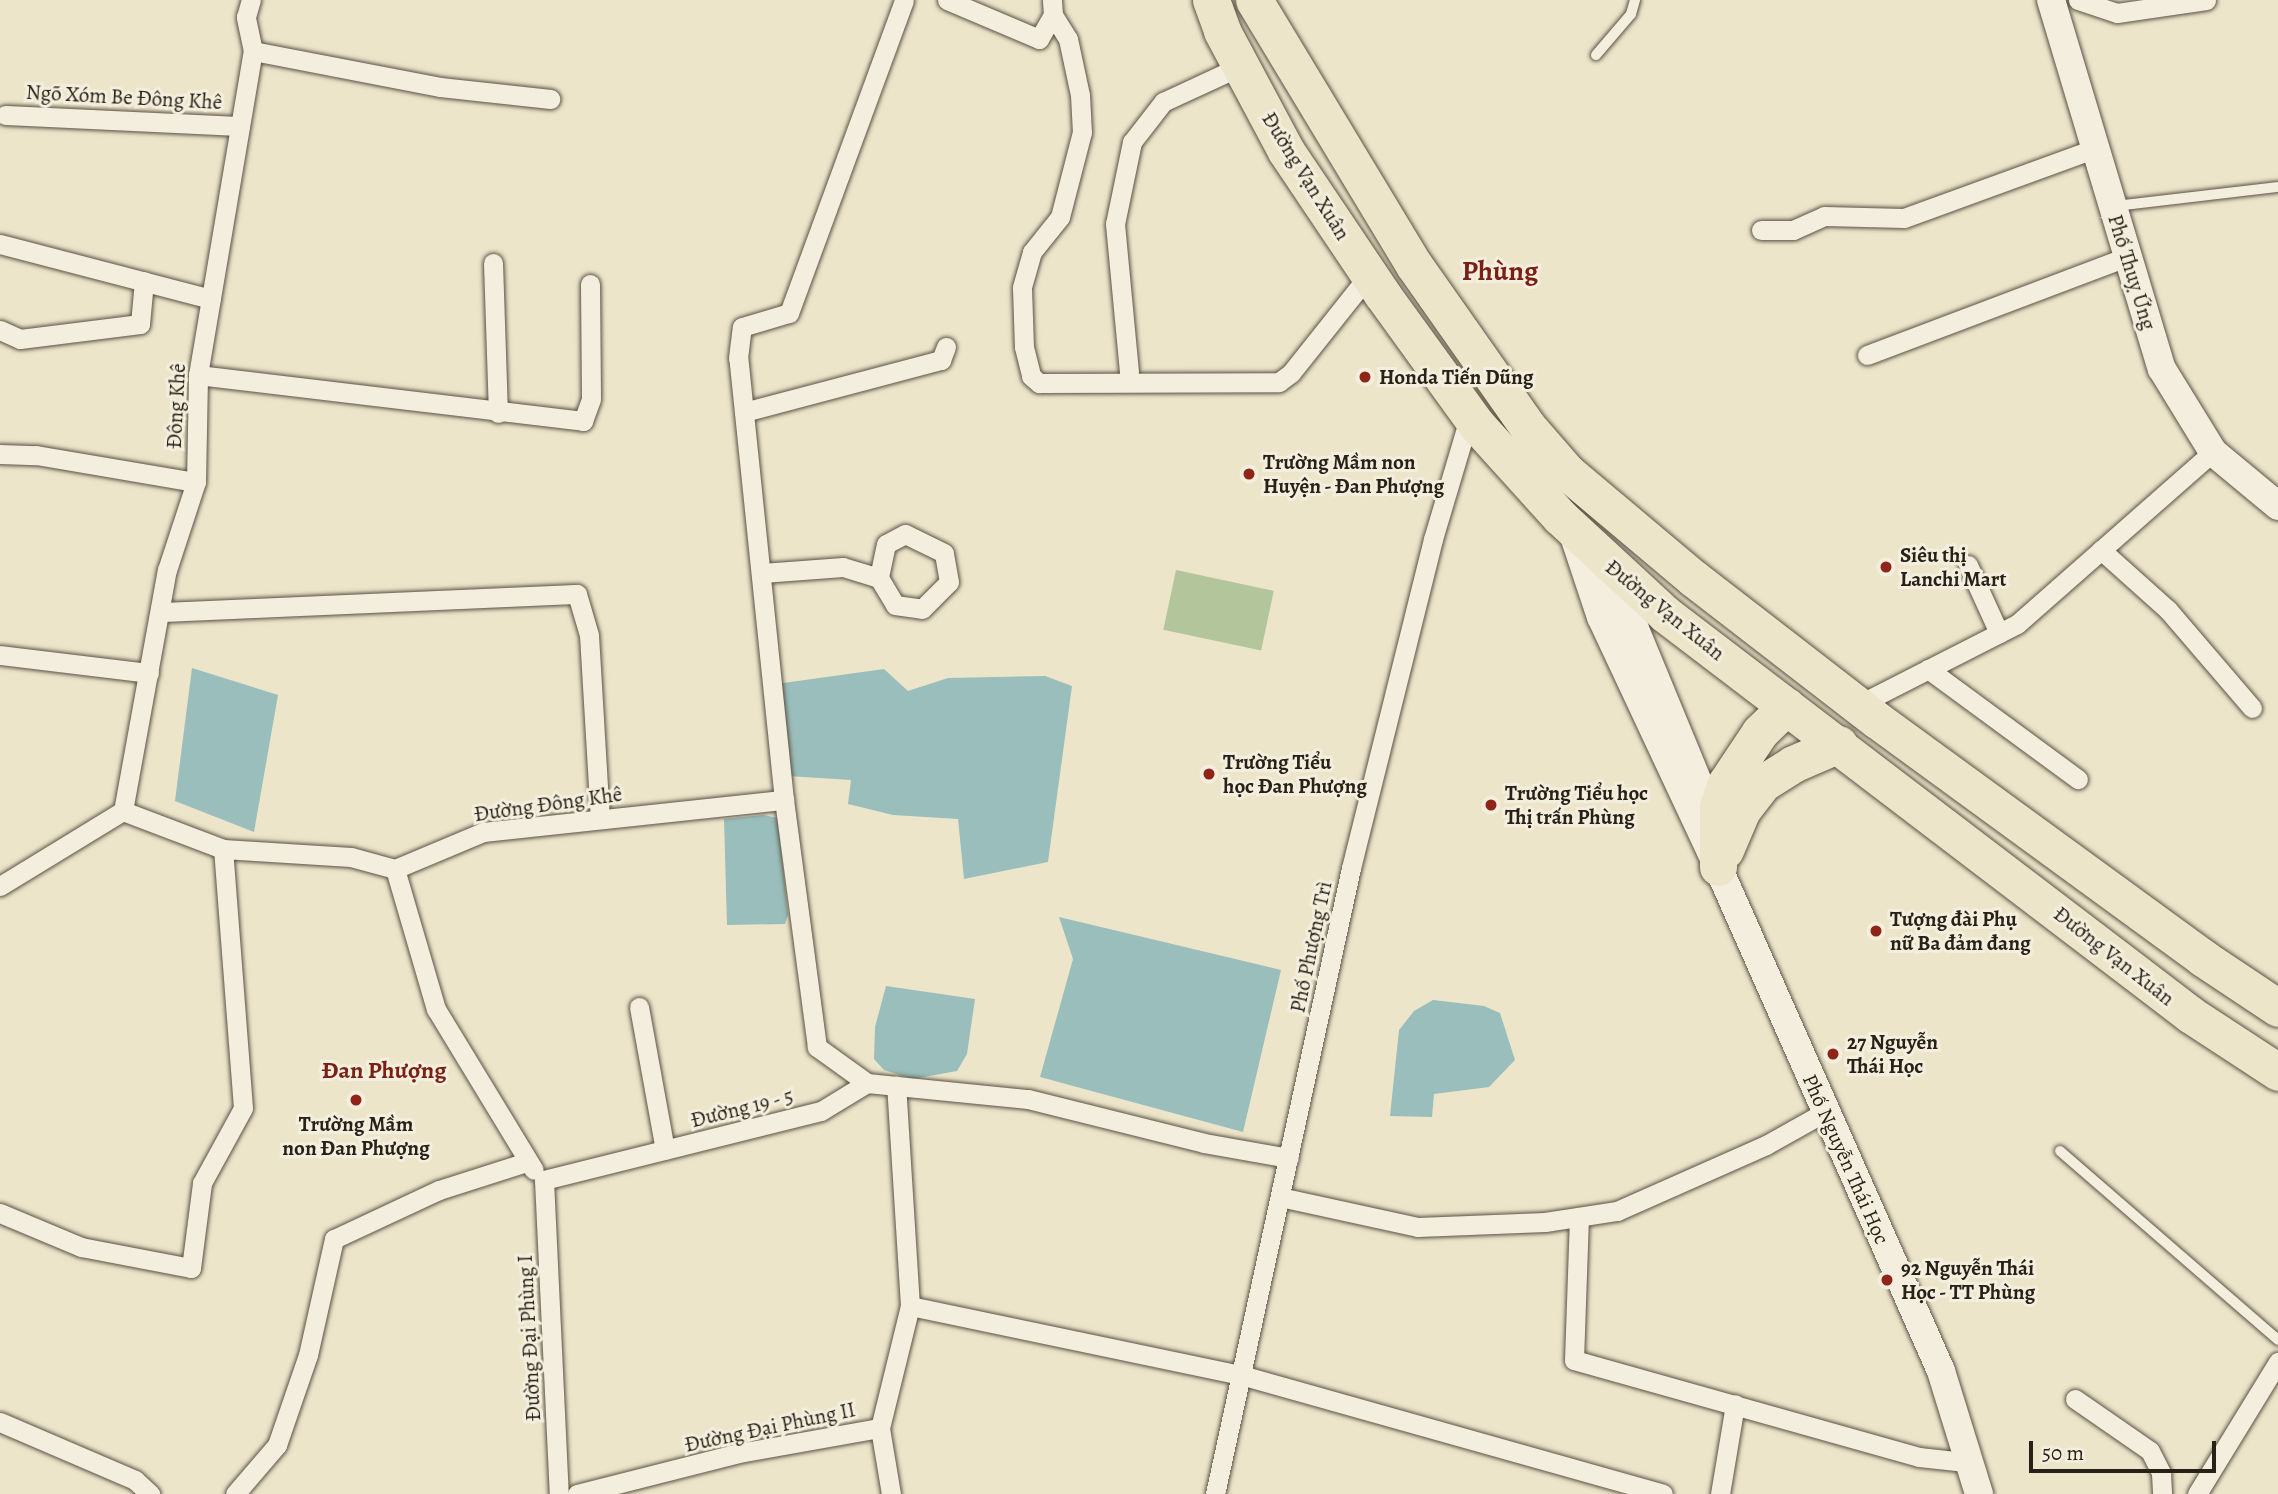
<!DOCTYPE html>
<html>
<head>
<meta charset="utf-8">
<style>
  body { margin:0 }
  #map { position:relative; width:2278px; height:1494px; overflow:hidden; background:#ede5ca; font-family:Alegreya,serif }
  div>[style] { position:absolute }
  .green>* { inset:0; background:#b3c69b; transform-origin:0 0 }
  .water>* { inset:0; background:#9abebb }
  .roads { filter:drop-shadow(0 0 2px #5a5144) drop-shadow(0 0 2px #5a5144) }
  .lane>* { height:10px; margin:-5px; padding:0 5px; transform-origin:5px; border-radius:5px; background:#f3eedd }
  .street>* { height:19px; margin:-9.5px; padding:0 9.5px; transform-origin:9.5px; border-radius:9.5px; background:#f3eedd }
  .secondary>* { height:28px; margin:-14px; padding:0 14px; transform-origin:14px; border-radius:14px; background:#f3eedd }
  .highway>* { height:37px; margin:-18.5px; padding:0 18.5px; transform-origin:18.5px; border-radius:18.5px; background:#ede5ca }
  .dots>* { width:19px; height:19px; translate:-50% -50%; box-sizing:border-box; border:4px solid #f3eedd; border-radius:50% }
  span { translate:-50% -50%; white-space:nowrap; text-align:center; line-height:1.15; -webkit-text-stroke:6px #f3eedd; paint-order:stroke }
  .street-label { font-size:21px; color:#292017 }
  .poi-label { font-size:21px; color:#292017; font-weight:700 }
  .left { translate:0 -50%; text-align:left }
  .quarter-label { font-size:24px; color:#7a1f14; font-weight:700 }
  .district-label { font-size:28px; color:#7a1f14; font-weight:700 }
  .scale { position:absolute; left:2029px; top:1441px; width:187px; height:32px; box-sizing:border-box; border:4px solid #292017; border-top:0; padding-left:9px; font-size:21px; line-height:24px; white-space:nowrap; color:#292017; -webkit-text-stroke:5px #f3eedd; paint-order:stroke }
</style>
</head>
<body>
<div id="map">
  <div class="green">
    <div style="left:1176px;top:570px;width:100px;height:61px;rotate:12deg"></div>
  </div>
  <div class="water">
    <div style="clip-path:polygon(192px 668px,278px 695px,254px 832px,175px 801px)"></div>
    <div style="clip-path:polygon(884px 669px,908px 691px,948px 678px,1045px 676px,1072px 686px,1048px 862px,964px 879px,958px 819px,893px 815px,848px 804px,851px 780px,787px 776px,776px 684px)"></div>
    <div style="clip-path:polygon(763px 815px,778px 818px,788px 915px,785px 924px,727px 925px,724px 819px)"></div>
    <div style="clip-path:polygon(1059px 917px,1281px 970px,1243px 1132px,1040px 1077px,1073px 959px)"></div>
    <div style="clip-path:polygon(886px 986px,975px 999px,967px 1054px,957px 1071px,913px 1079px,884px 1070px,874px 1059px,875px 1027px)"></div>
    <div style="clip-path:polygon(1433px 1000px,1484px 1006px,1500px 1013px,1515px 1060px,1489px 1087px,1434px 1094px,1432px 1117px,1390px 1116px,1399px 1030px,1414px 1011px)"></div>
  </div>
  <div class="roads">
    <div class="lane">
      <div style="left:1596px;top:55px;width:54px;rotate:-49.5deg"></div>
      <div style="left:1631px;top:14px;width:15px;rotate:-74deg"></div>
      <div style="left:2116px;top:206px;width:163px;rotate:-6.7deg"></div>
      <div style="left:2060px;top:1151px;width:289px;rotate:40.9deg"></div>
    </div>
    <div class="street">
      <div style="left:947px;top:0;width:100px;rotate:23deg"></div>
      <div style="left:1039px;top:39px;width:28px;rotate:-60deg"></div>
      <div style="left:1053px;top:15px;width:15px;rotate:-94deg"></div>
      <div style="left:2078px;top:0;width:41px;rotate:18.4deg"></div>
      <div style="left:2117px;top:13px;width:90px;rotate:-8.3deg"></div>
      <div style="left:1053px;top:15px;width:28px;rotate:58deg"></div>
      <div style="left:1068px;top:39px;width:57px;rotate:77.9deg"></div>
      <div style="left:1080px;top:95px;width:37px;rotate:87deg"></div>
      <div style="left:1082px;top:132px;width:88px;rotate:104.5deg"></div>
      <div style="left:1060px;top:217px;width:45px;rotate:128.7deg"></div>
      <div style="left:1032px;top:252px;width:37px;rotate:106deg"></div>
      <div style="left:1022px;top:288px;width:59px;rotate:88.1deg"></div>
      <div style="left:1024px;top:347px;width:30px;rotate:76deg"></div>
      <div style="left:1031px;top:376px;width:11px;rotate:41deg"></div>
      <div style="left:1039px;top:383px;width:240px;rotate:-0.2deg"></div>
      <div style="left:1279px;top:382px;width:15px;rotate:-37deg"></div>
      <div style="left:1291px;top:373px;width:125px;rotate:-51.5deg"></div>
      <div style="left:253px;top:51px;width:190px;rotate:10.9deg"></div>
      <div style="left:440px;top:87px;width:111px;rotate:6.2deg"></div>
      <div style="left:5px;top:115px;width:235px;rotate:2.7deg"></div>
      <div style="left:1761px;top:230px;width:32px"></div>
      <div style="left:1793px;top:230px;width:34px;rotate:-24deg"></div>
      <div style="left:1824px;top:216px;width:80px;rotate:1.4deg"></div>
      <div style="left:1904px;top:218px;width:202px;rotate:-20deg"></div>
      <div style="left:0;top:244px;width:218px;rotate:14.6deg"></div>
      <div style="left:493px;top:263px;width:150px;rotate:88.1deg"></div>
      <div style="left:0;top:330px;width:22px;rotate:24deg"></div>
      <div style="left:20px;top:339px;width:121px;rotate:-7.1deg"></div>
      <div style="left:140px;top:324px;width:43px;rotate:-84.7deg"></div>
      <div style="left:1867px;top:355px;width:278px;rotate:-20.7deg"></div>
      <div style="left:1129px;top:372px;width:149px;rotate:-95.4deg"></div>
      <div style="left:1115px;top:224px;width:84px;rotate:-78.3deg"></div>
      <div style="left:1132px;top:142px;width:51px;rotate:-52.2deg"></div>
      <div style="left:1163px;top:102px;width:86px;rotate:-24.8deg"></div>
      <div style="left:198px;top:375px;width:388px;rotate:6.8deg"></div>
      <div style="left:583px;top:421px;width:23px;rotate:-70deg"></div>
      <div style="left:591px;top:399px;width:115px;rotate:-90.5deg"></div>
      <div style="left:744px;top:412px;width:204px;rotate:-14.8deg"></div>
      <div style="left:941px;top:360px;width:14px;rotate:-69deg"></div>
      <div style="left:0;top:454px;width:36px;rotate:2deg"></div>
      <div style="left:36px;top:455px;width:162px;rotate:9.6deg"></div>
      <div style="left:2101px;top:550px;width:90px;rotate:41.8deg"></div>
      <div style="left:2168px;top:610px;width:129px;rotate:49.4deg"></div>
      <div style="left:1968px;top:565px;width:75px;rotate:65.5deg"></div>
      <div style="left:762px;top:573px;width:81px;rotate:-4.2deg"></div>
      <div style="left:843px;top:567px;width:38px;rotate:17deg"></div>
      <div style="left:879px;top:578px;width:31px;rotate:59deg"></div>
      <div style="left:895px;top:605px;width:27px;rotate:8deg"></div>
      <div style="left:922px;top:609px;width:38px;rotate:-45deg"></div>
      <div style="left:949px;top:582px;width:29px;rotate:-100deg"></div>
      <div style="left:944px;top:553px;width:43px;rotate:-154deg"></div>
      <div style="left:905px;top:534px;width:21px;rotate:152deg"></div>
      <div style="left:886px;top:544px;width:35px;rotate:102deg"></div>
      <div style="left:161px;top:612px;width:416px;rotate:-2.5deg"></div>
      <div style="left:577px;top:594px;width:43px;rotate:73.7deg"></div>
      <div style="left:589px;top:635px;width:184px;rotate:86.6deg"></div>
      <div style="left:0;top:655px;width:150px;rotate:6.9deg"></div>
      <div style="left:1928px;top:669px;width:186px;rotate:36.3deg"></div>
      <div style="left:1858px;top:705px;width:178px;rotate:-27deg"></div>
      <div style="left:2017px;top:624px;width:261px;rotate:-41.3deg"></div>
      <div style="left:123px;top:811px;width:245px;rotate:-79.7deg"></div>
      <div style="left:167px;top:570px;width:93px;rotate:-71.8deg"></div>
      <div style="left:196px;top:482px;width:107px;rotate:-88.9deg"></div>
      <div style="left:198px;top:375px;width:329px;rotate:-80.4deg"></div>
      <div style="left:253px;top:51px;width:35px;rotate:-102deg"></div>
      <div style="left:246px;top:17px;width:18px;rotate:-74deg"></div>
      <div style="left:123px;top:811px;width:107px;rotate:20.8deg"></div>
      <div style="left:223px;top:849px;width:128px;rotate:3.6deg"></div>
      <div style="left:351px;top:857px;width:46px;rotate:15.3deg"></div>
      <div style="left:395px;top:869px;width:95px;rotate:-22.8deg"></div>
      <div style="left:483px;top:832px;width:303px;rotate:-6.1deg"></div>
      <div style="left:395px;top:869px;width:146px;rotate:73.7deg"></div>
      <div style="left:436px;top:1009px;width:188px;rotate:58.7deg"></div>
      <div style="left:0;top:886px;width:144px;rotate:-31.4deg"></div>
      <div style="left:639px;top:1007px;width:145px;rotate:79.7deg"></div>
      <div style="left:867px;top:1083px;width:62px;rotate:-144.2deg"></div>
      <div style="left:817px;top:1047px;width:249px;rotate:-97.6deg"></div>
      <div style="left:784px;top:800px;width:444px;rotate:-95.9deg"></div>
      <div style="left:738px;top:358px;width:31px;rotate:-83deg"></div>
      <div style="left:742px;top:327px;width:49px;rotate:-16.6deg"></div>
      <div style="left:789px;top:313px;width:333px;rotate:-69.8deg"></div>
      <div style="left:544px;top:1180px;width:285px;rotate:-14deg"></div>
      <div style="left:821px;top:1111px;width:54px;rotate:-31.3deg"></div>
      <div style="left:867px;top:1083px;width:162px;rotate:5.7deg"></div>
      <div style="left:1028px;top:1099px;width:181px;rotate:14deg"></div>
      <div style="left:1204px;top:1143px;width:86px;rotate:10deg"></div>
      <div style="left:544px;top:1180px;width:314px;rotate:87.3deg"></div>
      <div style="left:1280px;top:1197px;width:141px;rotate:12.3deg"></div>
      <div style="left:1418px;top:1227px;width:127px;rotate:-2.3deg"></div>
      <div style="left:1545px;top:1222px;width:73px;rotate:-8.7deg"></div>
      <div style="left:1617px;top:1211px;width:163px;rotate:-23.9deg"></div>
      <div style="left:1766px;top:1145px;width:68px;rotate:-29.2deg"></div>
      <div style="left:0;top:1213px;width:88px;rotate:22.8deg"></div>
      <div style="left:81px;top:1247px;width:112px;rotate:10.8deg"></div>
      <div style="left:191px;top:1268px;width:86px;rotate:-82.6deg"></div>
      <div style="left:202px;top:1183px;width:85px;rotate:-61.3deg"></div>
      <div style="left:243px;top:1108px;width:260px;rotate:-94.4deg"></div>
      <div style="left:1579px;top:1217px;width:143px;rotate:92deg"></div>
      <div style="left:1574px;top:1360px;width:358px;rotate:15.7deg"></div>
      <div style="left:1919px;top:1457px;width:54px;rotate:6.3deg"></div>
      <div style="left:910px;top:1306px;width:338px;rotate:11.8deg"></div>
      <div style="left:1241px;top:1375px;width:438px;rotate:15.7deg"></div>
      <div style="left:2075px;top:1399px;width:91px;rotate:34.7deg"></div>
      <div style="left:2150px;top:1451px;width:25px;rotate:63deg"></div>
      <div style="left:2161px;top:1473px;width:21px;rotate:87deg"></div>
      <div style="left:0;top:1422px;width:147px;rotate:23.2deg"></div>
      <div style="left:135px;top:1480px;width:21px;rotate:43deg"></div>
      <div style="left:235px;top:1494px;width:65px;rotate:-49.4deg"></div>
      <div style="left:277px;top:1445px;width:95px;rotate:-71deg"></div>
      <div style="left:308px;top:1355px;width:119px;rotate:-77.4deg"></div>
      <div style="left:334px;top:1239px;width:116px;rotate:-25deg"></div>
      <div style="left:439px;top:1190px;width:92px;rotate:-17.7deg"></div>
      <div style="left:577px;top:1494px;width:167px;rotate:-14.2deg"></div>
      <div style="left:739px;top:1453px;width:143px;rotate:-10.1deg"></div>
      <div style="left:891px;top:1494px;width:67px;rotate:-99.5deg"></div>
      <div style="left:880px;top:1428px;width:126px;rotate:-76.2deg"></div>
      <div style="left:910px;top:1306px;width:221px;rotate:-93.6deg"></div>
      <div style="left:1215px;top:1494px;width:641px;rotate:-77.74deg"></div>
      <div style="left:1351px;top:868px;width:339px;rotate:-76deg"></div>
      <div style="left:1433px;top:539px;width:129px;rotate:-73.4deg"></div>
      <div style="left:1720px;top:1494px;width:91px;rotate:-80.5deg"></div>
      <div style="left:2197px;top:1494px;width:155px;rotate:-58.5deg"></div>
    </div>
    <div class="secondary">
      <div style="left:2051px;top:0;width:385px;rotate:73.3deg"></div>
      <div style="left:2162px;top:369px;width:97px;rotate:58.4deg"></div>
      <div style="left:2213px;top:452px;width:85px;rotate:39.7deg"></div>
      <div style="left:1570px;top:524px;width:98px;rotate:71.6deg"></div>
      <div style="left:1601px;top:617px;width:276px;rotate:64.9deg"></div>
      <div style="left:1718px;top:867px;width:551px;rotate:66.13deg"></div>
      <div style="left:1941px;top:1371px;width:129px;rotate:72.8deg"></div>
      <div style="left:1601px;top:561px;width:76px;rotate:63.4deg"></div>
      <div style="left:1635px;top:629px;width:191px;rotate:67.6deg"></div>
    </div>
    <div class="highway">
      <div style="left:1211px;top:0;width:33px;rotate:70deg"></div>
      <div style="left:1222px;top:31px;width:136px;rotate:61.9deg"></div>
      <div style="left:1286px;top:151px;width:172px;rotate:56.1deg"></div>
      <div style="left:1382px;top:294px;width:160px;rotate:54.1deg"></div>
      <div style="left:1476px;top:424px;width:125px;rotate:47.9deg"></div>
      <div style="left:1560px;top:517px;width:143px;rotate:42.7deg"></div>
      <div style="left:1665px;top:614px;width:661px;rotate:37.32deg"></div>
      <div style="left:2191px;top:1015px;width:104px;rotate:33.2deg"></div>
      <div style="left:1254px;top:0;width:310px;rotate:58.9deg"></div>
      <div style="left:1414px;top:265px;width:198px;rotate:54.9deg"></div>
      <div style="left:1528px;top:427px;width:60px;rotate:49.1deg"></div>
      <div style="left:1567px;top:472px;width:165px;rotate:40.1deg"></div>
      <div style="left:1693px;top:578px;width:232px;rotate:37.7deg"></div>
      <div style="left:1877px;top:720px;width:404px;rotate:36.1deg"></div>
      <div style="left:2203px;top:958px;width:90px;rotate:33.7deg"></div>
      <div style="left:1725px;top:850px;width:43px;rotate:-67deg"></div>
      <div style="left:1742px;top:810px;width:34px;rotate:-52deg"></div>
      <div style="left:1763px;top:783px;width:36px;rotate:-32deg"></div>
      <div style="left:1793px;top:764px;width:50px;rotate:-23.5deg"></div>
      <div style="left:1718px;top:867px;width:61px;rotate:-90deg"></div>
      <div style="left:1718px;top:806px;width:24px;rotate:-71deg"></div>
      <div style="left:1726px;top:783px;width:61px;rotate:-56.3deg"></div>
      <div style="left:1760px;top:732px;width:37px;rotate:-44deg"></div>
    </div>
  </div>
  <div class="dots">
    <div style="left:1365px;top:377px;background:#8f2418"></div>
    <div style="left:1249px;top:474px;background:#8f2418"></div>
    <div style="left:1886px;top:567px;background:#8f2418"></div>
    <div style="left:1209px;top:774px;background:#8f2418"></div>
    <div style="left:1491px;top:805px;background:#8f2418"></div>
    <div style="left:1876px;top:931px;background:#8f2418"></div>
    <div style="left:1833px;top:1054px;background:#8f2418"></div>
    <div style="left:356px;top:1100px;background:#8f2418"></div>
    <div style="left:1887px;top:1280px;background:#8f2418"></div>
  </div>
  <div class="street-label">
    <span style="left:124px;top:97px;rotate:3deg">Ngõ Xóm Be Đông Khê</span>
    <span style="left:1306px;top:176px;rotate:58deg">Đường Vạn Xuân</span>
    <span style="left:2132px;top:272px;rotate:73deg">Phố Thuỵ Ứng</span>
    <span style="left:176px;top:406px;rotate:-87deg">Đông Khê</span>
    <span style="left:1665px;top:610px;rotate:39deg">Đường Vạn Xuân</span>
    <span style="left:548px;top:804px;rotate:-8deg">Đường Đông Khê</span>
    <span style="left:1311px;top:947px;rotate:-78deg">Phố Phượng Trì</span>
    <span style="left:2114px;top:956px;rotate:38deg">Đường Vạn Xuân</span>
    <span style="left:742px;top:1108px;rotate:-14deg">Đường 19 - 5</span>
    <span style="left:1846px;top:1159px;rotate:66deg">Phố Nguyễn Thái Học</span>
    <span style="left:529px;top:1338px;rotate:-93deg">Đường Đại Phùng I</span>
    <span style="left:770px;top:1427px;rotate:-12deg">Đường Đại Phùng II</span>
  </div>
  <div class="poi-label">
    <span class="left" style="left:1379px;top:377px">Honda Tiến Dũng</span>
    <span class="left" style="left:1263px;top:474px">Trường Mầm non<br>Huyện - Đan Phượng</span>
    <span class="left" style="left:1900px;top:567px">Siêu thị<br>Lanchi Mart</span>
    <span class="left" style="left:1223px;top:774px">Trường Tiểu<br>học Đan Phượng</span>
    <span class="left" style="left:1505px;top:805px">Trường Tiểu học<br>Thị trấn Phùng</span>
    <span class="left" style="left:1890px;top:931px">Tượng đài Phụ<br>nữ Ba đảm đang</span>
    <span class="left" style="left:1847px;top:1054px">27 Nguyễn<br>Thái Học</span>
    <span style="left:356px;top:1136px">Trường Mầm<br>non Đan Phượng</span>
    <span class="left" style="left:1901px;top:1280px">92 Nguyễn Thái<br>Học - TT Phùng</span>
  </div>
  <div class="quarter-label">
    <span style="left:384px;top:1071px">Đan Phượng</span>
  </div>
  <div class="district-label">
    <span style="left:1500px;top:271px">Phùng</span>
  </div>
  <div class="scale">50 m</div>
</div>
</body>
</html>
